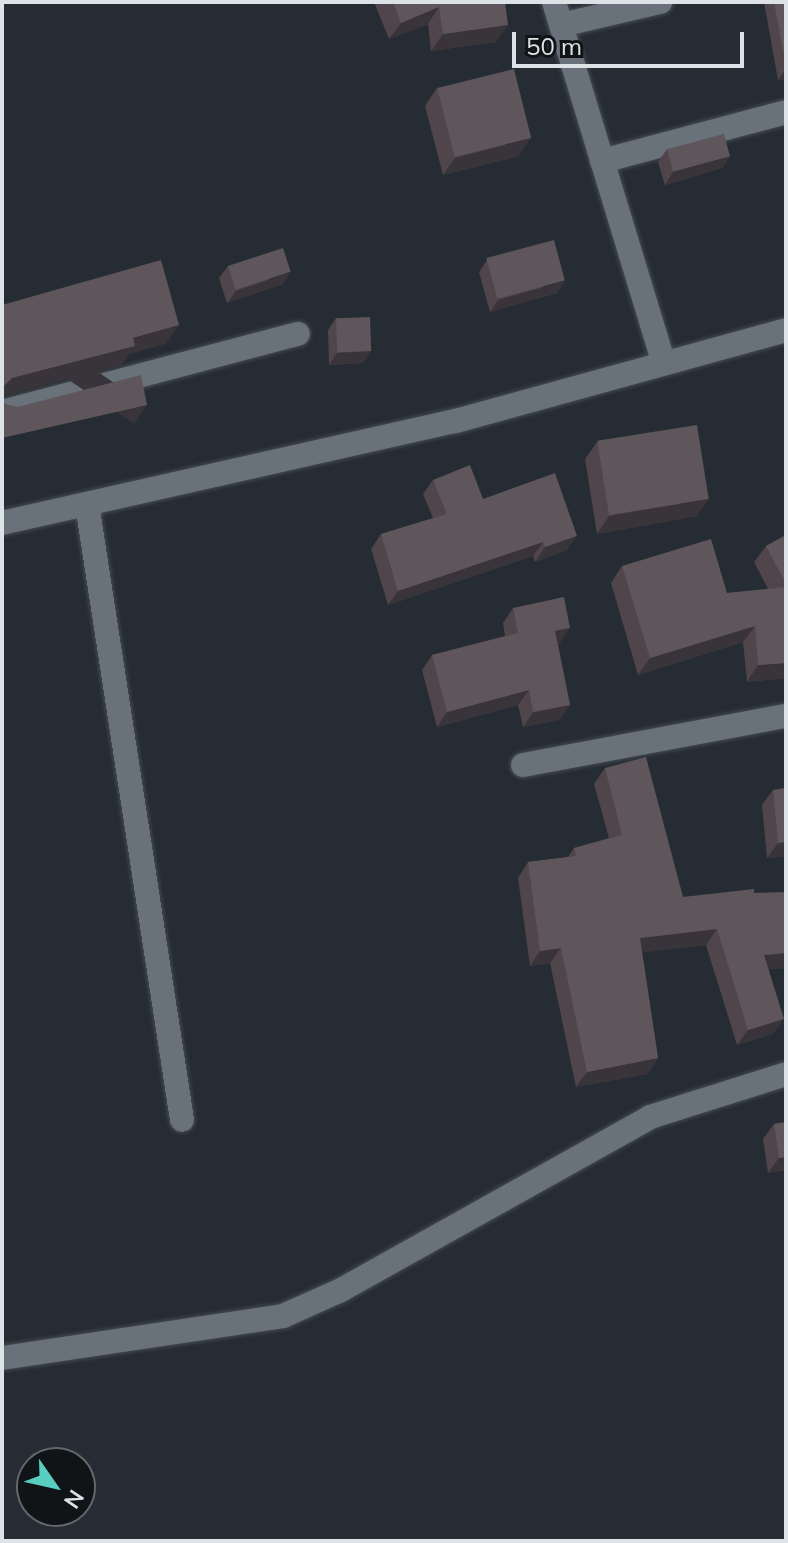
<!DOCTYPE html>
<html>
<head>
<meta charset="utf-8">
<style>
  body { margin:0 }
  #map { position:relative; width:788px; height:1543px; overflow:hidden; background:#252c33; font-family:Mulish,sans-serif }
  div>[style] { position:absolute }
  .roads { filter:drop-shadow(0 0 2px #444a50) drop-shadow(0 0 2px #444a50) }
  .minor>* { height:24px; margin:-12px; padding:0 12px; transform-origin:12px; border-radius:12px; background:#69717a }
  .wall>* { inset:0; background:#4f454a }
  .shaded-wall>* { inset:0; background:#38343a; transform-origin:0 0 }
  .building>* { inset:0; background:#5e565b; transform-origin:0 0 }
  span { translate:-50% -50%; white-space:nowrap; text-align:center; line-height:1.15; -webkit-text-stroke:8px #111417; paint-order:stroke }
  .frame { position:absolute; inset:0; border:4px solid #dde2e7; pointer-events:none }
  .north { position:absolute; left:16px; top:1447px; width:80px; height:80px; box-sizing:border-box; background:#111417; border:2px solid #63666a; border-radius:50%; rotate:124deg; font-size:22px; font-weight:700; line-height:32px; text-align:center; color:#dde2e7 }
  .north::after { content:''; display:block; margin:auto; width:28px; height:36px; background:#58cec0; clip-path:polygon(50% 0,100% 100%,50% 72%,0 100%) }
  .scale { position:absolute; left:512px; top:32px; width:232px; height:36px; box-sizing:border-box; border:4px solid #dde2e7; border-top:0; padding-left:10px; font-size:24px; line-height:28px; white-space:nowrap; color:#dde2e7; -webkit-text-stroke:6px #111417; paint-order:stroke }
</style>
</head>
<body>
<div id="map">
  <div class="roads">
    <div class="minor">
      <div style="left:554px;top:2px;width:375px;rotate:73.1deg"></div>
      <div style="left:561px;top:25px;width:102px;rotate:-13.1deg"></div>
      <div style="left:602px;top:161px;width:190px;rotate:-14.9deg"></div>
      <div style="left:2px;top:412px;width:306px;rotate:-14.8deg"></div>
      <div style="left:87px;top:504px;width:623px;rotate:81.23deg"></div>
      <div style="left:2px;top:523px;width:465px;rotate:-12.7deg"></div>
      <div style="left:456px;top:421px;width:342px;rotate:-15.4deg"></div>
      <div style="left:523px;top:765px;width:268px;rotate:-10.6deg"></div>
      <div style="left:2px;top:1358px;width:284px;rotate:-8.5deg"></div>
      <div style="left:283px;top:1316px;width:64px;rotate:-24.1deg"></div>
      <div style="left:341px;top:1290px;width:354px;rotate:-29.2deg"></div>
      <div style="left:650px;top:1117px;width:143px;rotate:-17.5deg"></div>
    </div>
  </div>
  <div class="wall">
    <div style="clip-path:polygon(374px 2px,505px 2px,496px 42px,431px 51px,428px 24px,389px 39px)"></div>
    <div style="clip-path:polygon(764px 2px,786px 2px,786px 79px,778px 80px)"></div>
    <div style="clip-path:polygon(437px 88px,519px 156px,443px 175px,425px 106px)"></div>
    <div style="clip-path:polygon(667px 149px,730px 156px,722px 168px,665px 185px,658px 162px)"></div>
    <div style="clip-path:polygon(487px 260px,557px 293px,490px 312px,479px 272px)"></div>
    <div style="clip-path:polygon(228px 266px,283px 284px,227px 303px,219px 278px)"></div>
    <div style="clip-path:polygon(336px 318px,371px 351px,362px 363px,329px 365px,328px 330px)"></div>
    <div style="clip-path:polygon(597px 442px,697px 516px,597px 534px,585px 459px)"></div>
    <div style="clip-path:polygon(433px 480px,483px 499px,567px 550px,535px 562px,533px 556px,388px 605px,371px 549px,381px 534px,433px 518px,423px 494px)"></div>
    <div style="clip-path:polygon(786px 535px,786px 678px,747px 682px,743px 642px,638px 675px,611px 583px,622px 566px,727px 593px,768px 589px,754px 562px,766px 546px)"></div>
    <div style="clip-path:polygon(513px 608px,560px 643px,558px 644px,570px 705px,559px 720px,523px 727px,518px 705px,437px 727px,422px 670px,432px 655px,505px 636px,503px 623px)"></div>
    <div style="clip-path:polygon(605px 768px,683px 897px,754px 893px,786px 968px,769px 969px,773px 1034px,737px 1045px,706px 945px,642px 952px,658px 1058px,647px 1074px,576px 1087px,550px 963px,530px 966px,518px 878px,528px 862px,568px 857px,574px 848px,609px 838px,594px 784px)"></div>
    <div style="clip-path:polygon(786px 788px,786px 856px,767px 858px,762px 805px,773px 790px)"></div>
    <div style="clip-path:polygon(786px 1122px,786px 1170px,768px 1173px,763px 1139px,774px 1124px)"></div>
  </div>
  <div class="shaded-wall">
    <div style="clip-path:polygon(439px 7px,428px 24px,389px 39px,401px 23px)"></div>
    <div style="clip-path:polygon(508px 25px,496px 42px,431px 51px,443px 34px)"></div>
    <div style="clip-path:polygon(786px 69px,786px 79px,778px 80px)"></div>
    <div style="clip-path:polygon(531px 138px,519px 156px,443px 175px,455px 158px)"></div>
    <div style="clip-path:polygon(730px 156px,722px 168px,665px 185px,673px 172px)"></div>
    <div style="clip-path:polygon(291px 272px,283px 284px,227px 303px,236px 291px)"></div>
    <div style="clip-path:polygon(565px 281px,557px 293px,490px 312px,498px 300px)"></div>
    <div style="clip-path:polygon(179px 325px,166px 344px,129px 354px,122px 365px,2px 396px,2px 388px,12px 378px,133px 338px)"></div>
    <div style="clip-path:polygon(371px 351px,362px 363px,329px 365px,337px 353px)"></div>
    <div style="left:147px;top:405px;width:23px;height:149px;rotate:124deg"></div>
    <div style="clip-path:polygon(709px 499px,697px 516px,597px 534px,609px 516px)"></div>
    <div style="clip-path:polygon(577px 536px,567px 550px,535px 562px,545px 547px)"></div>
    <div style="clip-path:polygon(543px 542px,533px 556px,388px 605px,398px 591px)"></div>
    <div style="clip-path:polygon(755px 626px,743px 642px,638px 675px,650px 658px)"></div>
    <div style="clip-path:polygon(570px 628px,560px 643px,545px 646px,555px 631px)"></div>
    <div style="clip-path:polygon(786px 663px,786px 678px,747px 682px,758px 665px)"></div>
    <div style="clip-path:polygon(529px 690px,518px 705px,437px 727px,447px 712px)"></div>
    <div style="clip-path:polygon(570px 705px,559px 720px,523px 727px,533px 712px)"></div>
    <div style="clip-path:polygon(786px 842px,786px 856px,767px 858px,778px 843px)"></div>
    <div style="clip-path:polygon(717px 929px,706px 945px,630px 954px,640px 938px)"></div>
    <div style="clip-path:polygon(561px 948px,550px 963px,530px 966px,540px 951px)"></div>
    <div style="clip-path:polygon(786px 953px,786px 968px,754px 970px,764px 955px)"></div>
    <div style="clip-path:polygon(784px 1019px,773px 1034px,737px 1045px,748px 1030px)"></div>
    <div style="clip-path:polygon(658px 1058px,647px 1074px,576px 1087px,587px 1072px)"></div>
    <div style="clip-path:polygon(786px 1157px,786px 1170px,768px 1173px,779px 1158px)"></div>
  </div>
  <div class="building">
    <div style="clip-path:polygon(393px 2px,505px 2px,508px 25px,443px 34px,439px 7px,401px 23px)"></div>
    <div style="clip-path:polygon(774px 2px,786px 2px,786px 66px)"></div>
    <div style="left:514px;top:69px;width:71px;height:79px;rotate:76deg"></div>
    <div style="left:724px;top:134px;width:23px;height:59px;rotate:75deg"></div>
    <div style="left:554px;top:240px;width:42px;height:70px;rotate:75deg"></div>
    <div style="left:283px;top:248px;width:25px;height:58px;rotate:72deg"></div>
    <div style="clip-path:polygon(161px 260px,179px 325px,133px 338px,135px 346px,12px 378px,2px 388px,2px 305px)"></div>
    <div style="left:370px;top:317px;width:34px;height:34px;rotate:88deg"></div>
    <div style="clip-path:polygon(141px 375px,147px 405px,2px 438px,2px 393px,5px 404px,18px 407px)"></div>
    <div style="left:697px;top:425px;width:75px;height:101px;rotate:81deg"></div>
    <div style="clip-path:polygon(470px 465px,483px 499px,555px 473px,577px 536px,545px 547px,543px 542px,398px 591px,381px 534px,447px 514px,433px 480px)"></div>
    <div style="clip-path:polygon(786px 535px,786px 584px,766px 546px)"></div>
    <div style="clip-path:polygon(711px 539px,727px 593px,786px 587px,786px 663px,758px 665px,755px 626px,650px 658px,622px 566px)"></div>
    <div style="clip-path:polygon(564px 597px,570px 628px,555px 631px,570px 705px,533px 712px,529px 690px,447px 712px,432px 655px,518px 633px,513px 608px)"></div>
    <div style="clip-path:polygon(646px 757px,683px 897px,754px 889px,754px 893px,786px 892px,786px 953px,764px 955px,784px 1019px,748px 1030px,717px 929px,640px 938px,658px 1058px,587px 1072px,561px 948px,540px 951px,528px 862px,576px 856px,574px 848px,622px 835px,605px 768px)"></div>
    <div style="clip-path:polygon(786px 788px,786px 842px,778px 843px,773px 790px)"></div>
    <div style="clip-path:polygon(786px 1122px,786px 1157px,779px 1158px,774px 1124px)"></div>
  </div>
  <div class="frame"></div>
  <div class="north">N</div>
  <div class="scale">50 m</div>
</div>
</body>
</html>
